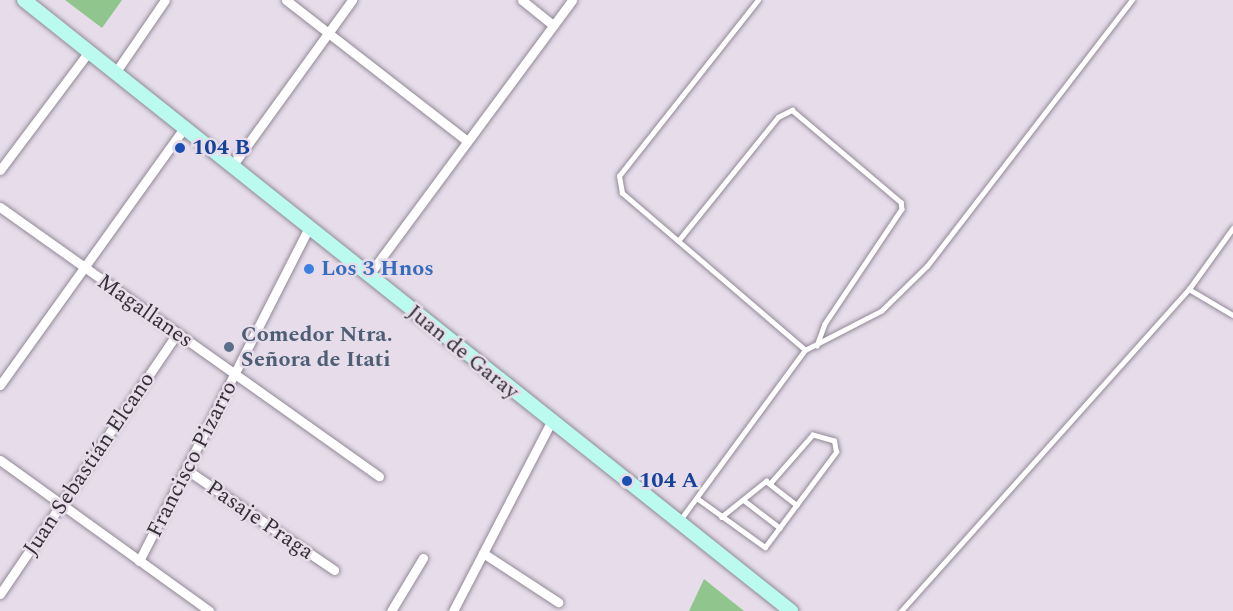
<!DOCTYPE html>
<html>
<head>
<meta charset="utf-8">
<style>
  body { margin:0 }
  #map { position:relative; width:1233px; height:611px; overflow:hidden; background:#e6dcea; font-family:Spectral,serif }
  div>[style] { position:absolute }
  .green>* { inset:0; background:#90c68e }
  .roads { filter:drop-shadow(0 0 2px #928996) drop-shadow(0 0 2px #928996) }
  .lane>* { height:4.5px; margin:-2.25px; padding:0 2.25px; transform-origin:2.25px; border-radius:2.25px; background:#fff }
  .street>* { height:9px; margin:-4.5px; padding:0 4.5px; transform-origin:4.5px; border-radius:4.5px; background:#fff }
  .secondary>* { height:14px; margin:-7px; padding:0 7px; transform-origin:7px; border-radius:7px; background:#bafaef }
  .dots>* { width:16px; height:16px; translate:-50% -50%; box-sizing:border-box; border:3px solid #e6dcea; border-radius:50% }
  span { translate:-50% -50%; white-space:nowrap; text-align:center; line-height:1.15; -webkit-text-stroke:5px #e6dcea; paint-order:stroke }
  .transit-label { font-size:22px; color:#164399; font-weight:700 }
  .left { translate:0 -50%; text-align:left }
  .shop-label { font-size:22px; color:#366cbe; font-weight:700 }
  .street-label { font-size:22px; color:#332f34 }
  .service-label { font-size:22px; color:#4e5e75; font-weight:700 }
</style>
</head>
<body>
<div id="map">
  <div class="green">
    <div style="clip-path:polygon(65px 0,122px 0,102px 28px)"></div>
    <div style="clip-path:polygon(704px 579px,744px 611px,689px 611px)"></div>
  </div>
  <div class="roads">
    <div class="lane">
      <div style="left:678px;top:241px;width:159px;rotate:-51.1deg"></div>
      <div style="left:778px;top:117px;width:16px;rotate:-27deg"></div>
      <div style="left:792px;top:110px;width:143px;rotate:40.2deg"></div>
      <div style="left:901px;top:202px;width:7px;rotate:82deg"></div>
      <div style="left:902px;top:209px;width:138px;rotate:123.8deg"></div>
      <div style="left:825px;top:324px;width:23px;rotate:110deg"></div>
      <div style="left:1189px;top:289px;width:51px;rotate:30.6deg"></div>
      <div style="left:805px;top:350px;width:85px;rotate:-27.2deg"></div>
      <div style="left:881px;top:311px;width:64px;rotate:-44.4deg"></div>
      <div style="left:927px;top:266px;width:336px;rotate:-52.4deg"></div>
      <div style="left:697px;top:498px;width:84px;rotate:35.8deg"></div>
      <div style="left:765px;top:547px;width:119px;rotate:-53.2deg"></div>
      <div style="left:836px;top:452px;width:11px;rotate:-100deg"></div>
      <div style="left:834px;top:441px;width:22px;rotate:-164deg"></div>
      <div style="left:813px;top:435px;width:64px;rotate:131.2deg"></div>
      <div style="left:745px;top:501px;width:44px;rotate:37.6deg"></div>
      <div style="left:721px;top:517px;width:58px;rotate:-38.7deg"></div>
      <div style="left:766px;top:481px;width:39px;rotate:38deg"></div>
      <div style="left:680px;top:520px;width:211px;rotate:-53.7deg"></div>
      <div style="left:805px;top:350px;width:241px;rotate:-139.4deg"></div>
      <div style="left:622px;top:193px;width:17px;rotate:-100deg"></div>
      <div style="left:619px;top:176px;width:224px;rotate:-51.7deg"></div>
      <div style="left:901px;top:611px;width:432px;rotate:-48.2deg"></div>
      <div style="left:1189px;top:289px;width:75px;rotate:-54.2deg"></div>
    </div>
    <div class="street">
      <div style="left:286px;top:0;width:229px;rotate:37.9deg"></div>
      <div style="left:522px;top:0;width:40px;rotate:39deg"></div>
      <div style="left:115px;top:73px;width:88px;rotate:-55.6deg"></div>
      <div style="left:232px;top:166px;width:205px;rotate:-54.1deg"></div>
      <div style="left:0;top:170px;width:146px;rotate:-53.1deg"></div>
      <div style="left:0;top:207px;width:465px;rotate:35.4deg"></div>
      <div style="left:368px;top:276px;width:343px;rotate:-53.5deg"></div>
      <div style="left:0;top:385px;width:316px;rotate:-54.4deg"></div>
      <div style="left:0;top:460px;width:258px;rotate:35.8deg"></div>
      <div style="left:187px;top:470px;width:178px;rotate:34.2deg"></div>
      <div style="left:483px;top:553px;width:90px;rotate:33.2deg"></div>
      <div style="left:139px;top:561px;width:374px;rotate:-63deg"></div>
      <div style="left:0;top:594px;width:315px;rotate:-55.8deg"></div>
      <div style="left:391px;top:611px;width:62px;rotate:-58.9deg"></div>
      <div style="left:453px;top:611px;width:213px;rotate:-62.6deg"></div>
    </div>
    <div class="secondary">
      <div style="left:24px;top:0;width:981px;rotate:38.54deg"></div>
    </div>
  </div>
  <div class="dots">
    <div style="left:180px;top:148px;background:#1a4fb4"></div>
    <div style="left:309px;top:269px;background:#3f7fe0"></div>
    <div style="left:229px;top:347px;background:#5c6f8a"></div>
    <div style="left:627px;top:481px;background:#1a4fb4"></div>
  </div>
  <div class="transit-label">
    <span class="left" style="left:192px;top:148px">104 B</span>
    <span class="left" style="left:639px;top:481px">104 A</span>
  </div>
  <div class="shop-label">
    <span class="left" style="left:321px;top:269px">Los 3 Hnos</span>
  </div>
  <div class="street-label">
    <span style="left:145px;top:311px;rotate:35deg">Magallanes</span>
    <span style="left:463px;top:352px;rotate:39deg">Juan de Garay</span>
    <span style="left:192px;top:459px;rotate:-63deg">Francisco Pizarro</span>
    <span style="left:89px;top:464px;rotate:-56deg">Juan Sebastián Elcano</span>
    <span style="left:260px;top:520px;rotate:34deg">Pasaje Praga</span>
  </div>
  <div class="service-label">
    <span class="left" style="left:241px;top:347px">Comedor Ntra.<br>Señora de Itati</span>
  </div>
</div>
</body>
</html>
